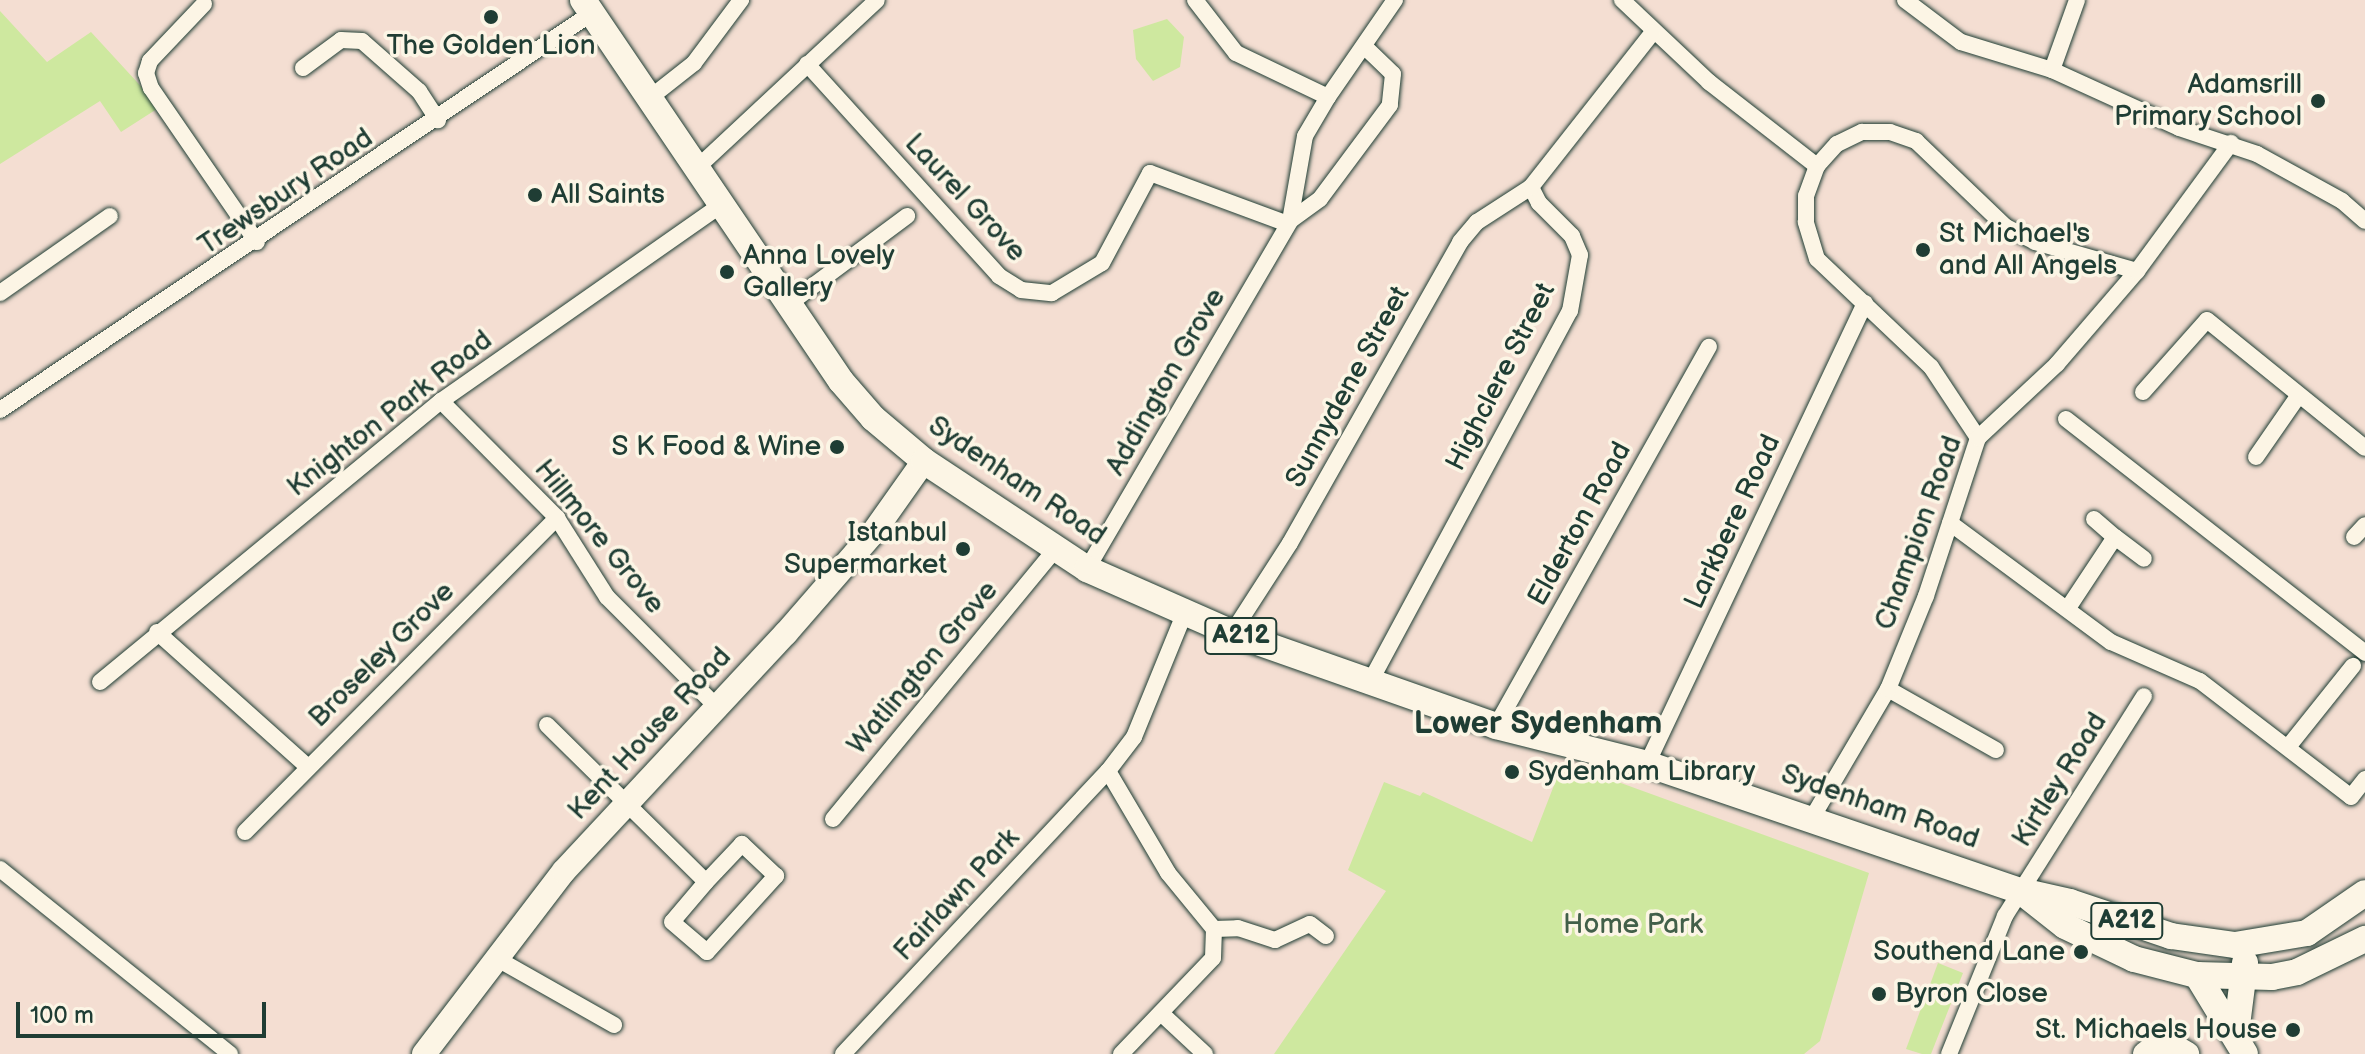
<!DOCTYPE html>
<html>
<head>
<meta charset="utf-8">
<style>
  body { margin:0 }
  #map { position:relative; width:2365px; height:1054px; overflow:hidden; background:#f4ded2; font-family:"Balsamiq Sans",sans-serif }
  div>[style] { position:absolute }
  .green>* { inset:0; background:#cee89f }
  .roads { filter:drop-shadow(0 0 2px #1f3d34) drop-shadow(0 0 2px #1f3d34) }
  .street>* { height:16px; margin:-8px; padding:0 8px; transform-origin:8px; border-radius:8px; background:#fcf5e5 }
  .secondary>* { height:24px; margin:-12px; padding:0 12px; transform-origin:12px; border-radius:12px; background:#fcf5e5 }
  .primary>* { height:26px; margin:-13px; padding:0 13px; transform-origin:13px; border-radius:13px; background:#fcf5e5 }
  .dots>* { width:22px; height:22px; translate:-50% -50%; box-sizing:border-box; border:4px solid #fcf5e5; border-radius:50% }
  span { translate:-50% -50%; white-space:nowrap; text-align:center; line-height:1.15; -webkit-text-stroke:7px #fcf5e5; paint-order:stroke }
  .shield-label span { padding:2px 6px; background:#fcf5e5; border:2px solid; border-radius:6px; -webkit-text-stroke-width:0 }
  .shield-label { font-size:26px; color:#1f3d34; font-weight:700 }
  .poi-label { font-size:28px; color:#1f3d34 }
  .right { translate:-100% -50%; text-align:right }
  .left { translate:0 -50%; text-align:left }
  .street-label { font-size:28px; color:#1f3d34 }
  .park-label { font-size:28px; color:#425f49 }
  .quarter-label { font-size:32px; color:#1f3d34; font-weight:700 }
  .scale { position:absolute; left:16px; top:1002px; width:250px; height:36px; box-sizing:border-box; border:4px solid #1f3d34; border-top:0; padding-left:10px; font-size:24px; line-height:28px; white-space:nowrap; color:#1f3d34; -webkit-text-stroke:6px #fcf5e5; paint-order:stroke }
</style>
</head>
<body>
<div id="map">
  <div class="green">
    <div style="clip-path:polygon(0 11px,47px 62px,91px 32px,160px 107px,121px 132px,100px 101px,0 164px)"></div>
    <div style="clip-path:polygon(1167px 19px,1184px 37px,1180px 67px,1153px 81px,1136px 59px,1133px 30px)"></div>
    <div style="clip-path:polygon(1563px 762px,1869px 873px,1820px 1041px,1804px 1054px,1274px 1054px,1386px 891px,1348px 870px,1384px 782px,1420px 796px,1423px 792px,1532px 842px)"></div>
    <div style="clip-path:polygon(1938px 963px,1963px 973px,1931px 1054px,1922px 1054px,1906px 1049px)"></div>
  </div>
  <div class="roads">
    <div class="street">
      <div style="left:1195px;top:0;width:67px;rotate:52.3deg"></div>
      <div style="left:1236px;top:53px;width:102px;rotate:25.6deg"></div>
      <div style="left:1622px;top:0;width:120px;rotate:43.3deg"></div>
      <div style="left:1709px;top:82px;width:137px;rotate:37.9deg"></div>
      <div style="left:1905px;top:0;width:70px;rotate:36.9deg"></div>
      <div style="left:1961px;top:42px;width:95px;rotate:17.1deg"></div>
      <div style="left:2052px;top:70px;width:140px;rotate:24.5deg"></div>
      <div style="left:2179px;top:128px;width:82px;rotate:18.4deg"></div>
      <div style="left:2257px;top:154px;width:97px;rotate:28.9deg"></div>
      <div style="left:2342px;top:201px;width:30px;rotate:41deg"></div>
      <div style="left:204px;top:4px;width:79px;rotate:133.5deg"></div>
      <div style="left:150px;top:61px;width:13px;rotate:108deg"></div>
      <div style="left:146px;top:73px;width:16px;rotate:72deg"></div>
      <div style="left:151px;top:88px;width:187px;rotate:55.5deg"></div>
      <div style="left:1364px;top:46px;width:40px;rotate:44deg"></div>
      <div style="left:1393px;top:74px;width:31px;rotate:96deg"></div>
      <div style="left:1390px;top:105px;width:117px;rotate:126.7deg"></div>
      <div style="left:1320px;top:199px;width:37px;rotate:144deg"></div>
      <div style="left:1290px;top:221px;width:86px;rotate:-80deg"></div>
      <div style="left:1305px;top:136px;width:45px;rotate:-59.5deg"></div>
      <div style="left:1328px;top:97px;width:118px;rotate:-55.4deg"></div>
      <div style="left:807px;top:64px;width:286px;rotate:47.8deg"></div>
      <div style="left:999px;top:276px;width:26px;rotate:32deg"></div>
      <div style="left:1021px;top:290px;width:31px;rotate:6deg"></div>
      <div style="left:1052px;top:293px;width:58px;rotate:-31deg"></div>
      <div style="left:1102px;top:263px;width:102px;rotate:-61.9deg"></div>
      <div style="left:1150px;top:173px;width:147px;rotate:20.3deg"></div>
      <div style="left:303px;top:68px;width:47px;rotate:-36.4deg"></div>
      <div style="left:341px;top:40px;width:21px;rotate:3deg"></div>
      <div style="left:362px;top:41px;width:76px;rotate:41.3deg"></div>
      <div style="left:419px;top:91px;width:35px;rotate:57deg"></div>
      <div style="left:2052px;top:70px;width:74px;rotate:-70.3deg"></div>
      <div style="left:651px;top:97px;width:55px;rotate:-38.3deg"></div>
      <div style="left:694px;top:63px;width:79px;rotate:-53.3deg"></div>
      <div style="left:699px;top:166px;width:243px;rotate:-43deg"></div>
      <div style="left:0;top:293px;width:134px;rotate:-35deg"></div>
      <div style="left:790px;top:303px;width:146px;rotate:-36.6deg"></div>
      <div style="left:2143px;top:392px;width:96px;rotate:-48.4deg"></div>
      <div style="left:2207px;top:320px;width:203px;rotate:39deg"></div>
      <div style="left:441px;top:401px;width:165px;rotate:45.2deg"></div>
      <div style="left:557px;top:518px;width:93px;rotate:57.7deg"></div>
      <div style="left:607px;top:597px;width:156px;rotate:45deg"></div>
      <div style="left:0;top:410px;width:713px;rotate:-33.85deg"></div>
      <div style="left:2066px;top:419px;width:380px;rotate:38deg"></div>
      <div style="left:1978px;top:438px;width:85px;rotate:-123.5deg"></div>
      <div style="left:1931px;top:367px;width:157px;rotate:-136.5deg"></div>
      <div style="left:1817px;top:259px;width:39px;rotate:-107deg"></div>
      <div style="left:1806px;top:222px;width:26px;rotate:-90deg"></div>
      <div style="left:1806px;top:196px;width:32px;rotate:-70deg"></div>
      <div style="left:1817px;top:166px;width:30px;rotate:-48deg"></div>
      <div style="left:1837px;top:144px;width:28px;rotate:-26deg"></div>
      <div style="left:1862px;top:132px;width:28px"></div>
      <div style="left:1890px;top:132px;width:28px;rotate:19deg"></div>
      <div style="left:1916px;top:141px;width:124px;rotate:43.7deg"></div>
      <div style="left:2006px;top:227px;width:33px;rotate:27deg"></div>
      <div style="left:2035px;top:242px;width:106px;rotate:15.9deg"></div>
      <div style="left:2256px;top:457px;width:75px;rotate:-55.3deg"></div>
      <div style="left:2094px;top:519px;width:28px;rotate:41deg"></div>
      <div style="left:1950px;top:523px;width:200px;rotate:36.5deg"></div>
      <div style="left:2111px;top:642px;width:97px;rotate:23.7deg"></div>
      <div style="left:2200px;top:681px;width:190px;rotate:37.5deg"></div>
      <div style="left:2351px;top:797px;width:23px;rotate:-52deg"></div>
      <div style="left:2354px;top:537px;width:16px;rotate:-47deg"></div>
      <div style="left:1087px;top:569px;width:403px;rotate:-59.7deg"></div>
      <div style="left:2068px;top:608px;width:85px;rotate:-56.5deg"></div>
      <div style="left:2115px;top:537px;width:36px;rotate:37deg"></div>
      <div style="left:157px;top:632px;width:201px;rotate:41.8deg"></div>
      <div style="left:1232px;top:633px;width:107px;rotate:-57.2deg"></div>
      <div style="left:1290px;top:543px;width:346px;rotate:-60.5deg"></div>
      <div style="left:1460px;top:242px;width:26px;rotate:-50deg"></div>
      <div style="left:1477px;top:222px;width:64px;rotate:-32.9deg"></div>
      <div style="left:100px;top:682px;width:442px;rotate:-39.5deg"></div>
      <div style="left:441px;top:401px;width:345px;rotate:-35deg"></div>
      <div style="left:1370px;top:682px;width:421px;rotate:-61.7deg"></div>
      <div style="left:1570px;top:311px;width:57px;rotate:-79.9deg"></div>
      <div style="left:1580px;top:255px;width:21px;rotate:-113deg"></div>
      <div style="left:1572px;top:236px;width:47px;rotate:-135deg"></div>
      <div style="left:1539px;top:203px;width:18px;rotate:-117deg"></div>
      <div style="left:1531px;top:187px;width:196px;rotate:-51.8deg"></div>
      <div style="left:1888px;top:689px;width:124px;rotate:29.5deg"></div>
      <div style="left:547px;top:725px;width:223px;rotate:44.6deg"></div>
      <div style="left:706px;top:882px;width:52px;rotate:130.4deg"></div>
      <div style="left:672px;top:922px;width:46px;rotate:40.6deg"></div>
      <div style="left:707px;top:952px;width:103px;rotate:-47.8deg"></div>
      <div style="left:776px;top:876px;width:47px;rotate:-136.7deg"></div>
      <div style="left:742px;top:844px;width:52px;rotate:133.5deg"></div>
      <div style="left:1496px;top:726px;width:435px;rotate:-60.7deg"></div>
      <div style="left:2288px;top:747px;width:104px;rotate:-51.3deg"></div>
      <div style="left:1647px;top:764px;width:510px;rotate:-64.69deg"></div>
      <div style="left:1108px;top:771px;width:43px;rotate:-52.6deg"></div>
      <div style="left:1134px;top:737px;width:135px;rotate:-67.8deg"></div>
      <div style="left:1812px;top:818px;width:150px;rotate:-59.5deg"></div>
      <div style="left:1888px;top:689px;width:100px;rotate:-67.8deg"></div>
      <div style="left:1926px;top:596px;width:166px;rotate:-71.8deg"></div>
      <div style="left:1978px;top:438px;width:108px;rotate:-43.1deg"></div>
      <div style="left:2057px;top:364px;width:123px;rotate:-49.3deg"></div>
      <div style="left:2137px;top:271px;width:159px;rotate:-53.7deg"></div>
      <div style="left:833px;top:819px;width:347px;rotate:-50.5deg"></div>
      <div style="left:245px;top:832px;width:443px;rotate:-45.2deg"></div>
      <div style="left:0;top:869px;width:295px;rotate:38.8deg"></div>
      <div style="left:1214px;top:929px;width:24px;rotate:-2deg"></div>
      <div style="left:1238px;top:928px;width:39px;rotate:18deg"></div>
      <div style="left:1275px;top:940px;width:38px;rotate:-25deg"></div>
      <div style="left:1310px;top:924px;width:20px;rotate:37deg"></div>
      <div style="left:494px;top:957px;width:138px;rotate:29.5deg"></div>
      <div style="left:1161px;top:1013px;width:60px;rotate:43deg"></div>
      <div style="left:843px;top:1054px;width:388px;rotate:-46.9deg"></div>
      <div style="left:1108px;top:771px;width:118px;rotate:59.5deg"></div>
      <div style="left:1168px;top:873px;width:72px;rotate:50.6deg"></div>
      <div style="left:1214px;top:929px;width:29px;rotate:92deg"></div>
      <div style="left:1213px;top:958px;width:133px;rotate:133.8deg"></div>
      <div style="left:1949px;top:1054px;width:149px;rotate:-67.9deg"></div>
      <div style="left:2005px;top:916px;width:260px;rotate:-57.7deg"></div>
    </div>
    <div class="secondary">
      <div style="left:424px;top:1054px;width:230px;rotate:-52.6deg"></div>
      <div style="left:564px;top:871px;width:325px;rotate:-47deg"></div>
      <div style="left:786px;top:633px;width:133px;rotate:-49deg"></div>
      <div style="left:873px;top:533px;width:88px;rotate:-54.7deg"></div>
      <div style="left:2145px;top:1054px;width:23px;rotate:-38deg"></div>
      <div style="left:2163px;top:1040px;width:28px;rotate:30deg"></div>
    </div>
    <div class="primary">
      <div style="left:583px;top:0;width:460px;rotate:55.9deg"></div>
      <div style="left:841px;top:381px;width:49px;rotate:49.1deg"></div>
      <div style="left:873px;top:418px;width:67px;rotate:40.1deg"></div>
      <div style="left:924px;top:461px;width:196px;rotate:33.5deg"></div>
      <div style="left:1087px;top:569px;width:158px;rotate:23.8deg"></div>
      <div style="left:1232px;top:633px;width:280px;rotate:19.4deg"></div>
      <div style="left:1496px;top:726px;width:156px;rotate:14.1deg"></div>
      <div style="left:1647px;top:764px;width:395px;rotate:18.8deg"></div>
      <div style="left:2021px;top:891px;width:50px;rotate:12.7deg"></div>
      <div style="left:2070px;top:902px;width:107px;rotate:18.6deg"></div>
      <div style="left:2171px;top:936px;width:65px;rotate:8deg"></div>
      <div style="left:2235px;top:945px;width:73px;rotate:-9.5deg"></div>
      <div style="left:2307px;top:933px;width:70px;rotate:-34.6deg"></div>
      <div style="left:2027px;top:896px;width:48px;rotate:38.3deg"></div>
      <div style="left:2065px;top:926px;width:76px;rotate:25.6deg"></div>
      <div style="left:2134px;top:959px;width:65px;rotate:14.3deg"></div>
      <div style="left:2197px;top:975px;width:75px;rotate:1.5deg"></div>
      <div style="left:2272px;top:977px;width:25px;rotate:-11deg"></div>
      <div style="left:2297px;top:972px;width:76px;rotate:-25.9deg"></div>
      <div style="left:2197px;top:975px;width:92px;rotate:58.7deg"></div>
      <div style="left:2236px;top:1033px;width:71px;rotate:-82.7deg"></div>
    </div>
  </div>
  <div class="dots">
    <div style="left:491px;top:17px;background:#1f3d34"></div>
    <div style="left:2318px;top:101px;background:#1f3d34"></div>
    <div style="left:535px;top:195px;background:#1f3d34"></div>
    <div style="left:1923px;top:250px;background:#1f3d34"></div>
    <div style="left:727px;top:272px;background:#1f3d34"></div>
    <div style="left:837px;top:447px;background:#1f3d34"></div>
    <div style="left:963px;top:549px;background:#1f3d34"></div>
    <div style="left:1512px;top:772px;background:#1f3d34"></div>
    <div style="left:2081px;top:952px;background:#1f3d34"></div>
    <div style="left:1879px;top:994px;background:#1f3d34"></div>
    <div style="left:2293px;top:1030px;background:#1f3d34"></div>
  </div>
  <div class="shield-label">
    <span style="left:1241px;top:636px">A212</span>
    <span style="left:2127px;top:921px">A212</span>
  </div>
  <div class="poi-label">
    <span style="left:491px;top:46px">The Golden Lion</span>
    <span class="right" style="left:2302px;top:101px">Adamsrill<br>Primary School</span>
    <span class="left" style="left:551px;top:195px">All Saints</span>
    <span class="left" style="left:1939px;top:250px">St Michael's<br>and All Angels</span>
    <span class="left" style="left:743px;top:272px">Anna Lovely<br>Gallery</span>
    <span class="right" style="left:821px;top:447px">S K Food &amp; Wine</span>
    <span class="right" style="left:947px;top:549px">Istanbul<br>Supermarket</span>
    <span class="left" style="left:1528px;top:772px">Sydenham Library</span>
    <span class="right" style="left:2065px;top:952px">Southend Lane</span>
    <span class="left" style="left:1895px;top:994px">Byron Close</span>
    <span class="right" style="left:2277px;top:1030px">St. Michaels House</span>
  </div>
  <div class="street-label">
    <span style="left:286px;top:192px;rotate:-34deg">Trewsbury Road</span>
    <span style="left:965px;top:198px;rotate:47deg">Laurel Grove</span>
    <span style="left:1501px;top:377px;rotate:-63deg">Highclere Street</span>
    <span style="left:1166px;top:382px;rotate:-60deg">Addington Grove</span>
    <span style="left:1348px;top:387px;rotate:-61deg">Sunnydene Street</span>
    <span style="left:390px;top:414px;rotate:-38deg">Knighton Park Road</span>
    <span style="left:1017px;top:481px;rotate:34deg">Sydenham Road</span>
    <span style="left:1733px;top:522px;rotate:-65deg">Larkbere Road</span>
    <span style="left:1580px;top:524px;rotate:-61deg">Elderton Road</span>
    <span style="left:1919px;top:533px;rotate:-70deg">Champion Road</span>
    <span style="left:599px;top:537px;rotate:51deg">Hillmore Grove</span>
    <span style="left:382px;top:655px;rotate:-45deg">Broseley Grove</span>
    <span style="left:923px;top:668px;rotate:-50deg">Watlington Grove</span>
    <span style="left:650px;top:734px;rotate:-47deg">Kent House Road</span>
    <span style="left:2060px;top:780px;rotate:-58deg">Kirtley Road</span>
    <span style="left:1880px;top:807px;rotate:19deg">Sydenham Road</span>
    <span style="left:957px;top:895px;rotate:-47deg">Fairlawn Park</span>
  </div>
  <div class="park-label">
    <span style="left:1633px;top:925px">Home Park</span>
  </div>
  <div class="quarter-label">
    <span style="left:1538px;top:724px">Lower Sydenham</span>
  </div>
  <div class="scale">100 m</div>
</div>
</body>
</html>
